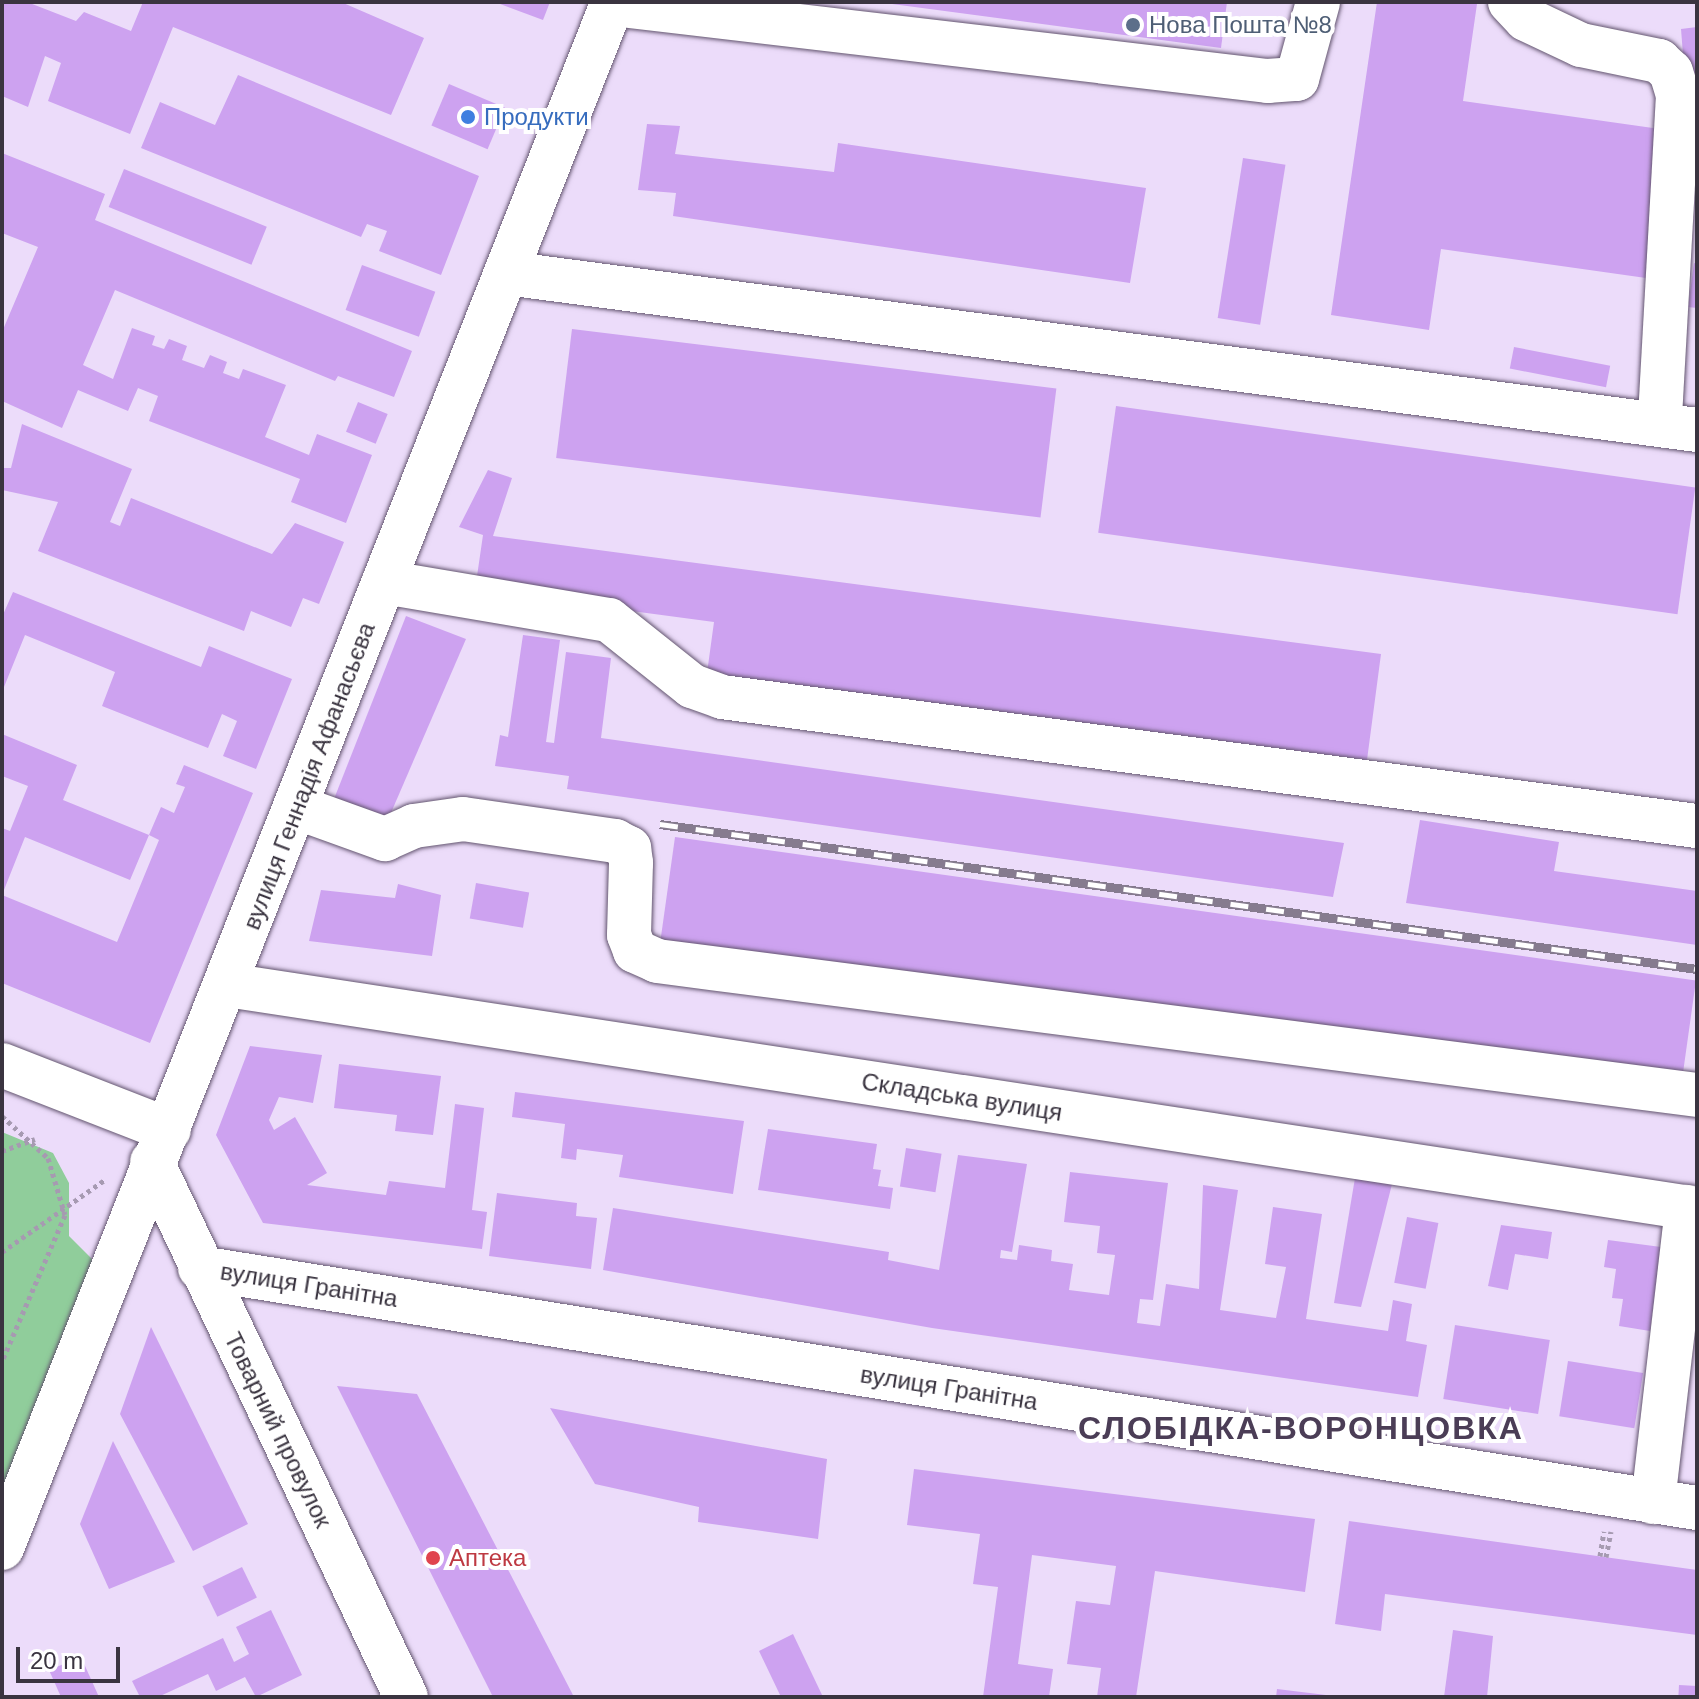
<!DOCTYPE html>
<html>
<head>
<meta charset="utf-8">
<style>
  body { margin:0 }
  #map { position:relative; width:1699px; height:1699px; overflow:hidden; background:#ecdcfa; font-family:Arial,sans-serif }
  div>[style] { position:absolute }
  .green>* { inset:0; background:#90cd9b }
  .building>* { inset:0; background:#cda2f0; transform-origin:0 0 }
  .path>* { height:5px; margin-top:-2.5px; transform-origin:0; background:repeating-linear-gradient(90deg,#a69ab1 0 4px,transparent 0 8px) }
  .roads { filter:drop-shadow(0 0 2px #63556f) drop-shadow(0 0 2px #63556f) }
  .minor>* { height:44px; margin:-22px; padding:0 22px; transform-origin:22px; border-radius:22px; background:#fff }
  .rail>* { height:9px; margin-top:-4.5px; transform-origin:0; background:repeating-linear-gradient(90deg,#fff 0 18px,#867b8f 0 36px); box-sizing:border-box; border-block:2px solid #867b8f }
  .dots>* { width:22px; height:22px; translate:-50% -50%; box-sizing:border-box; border:4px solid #fff; border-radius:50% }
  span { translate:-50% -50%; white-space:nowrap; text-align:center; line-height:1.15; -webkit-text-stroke:8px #fff; paint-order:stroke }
  .service-label { font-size:24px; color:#4e5e75 }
  .left { translate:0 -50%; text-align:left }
  .shop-label { font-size:24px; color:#366cbe }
  .street-label { font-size:24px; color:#3a3440 }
  .health-label { font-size:24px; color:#be3a42 }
  .district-label { font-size:32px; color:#4b3d56; font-weight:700; letter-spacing:2px }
  .frame { position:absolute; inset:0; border:4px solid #3a3440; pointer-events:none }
  .scale { position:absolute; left:16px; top:1647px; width:104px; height:36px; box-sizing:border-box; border:4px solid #3a3440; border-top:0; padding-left:10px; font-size:24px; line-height:28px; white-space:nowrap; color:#3a3440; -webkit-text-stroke:6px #fff; paint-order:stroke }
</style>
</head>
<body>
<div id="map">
  <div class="green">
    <div style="clip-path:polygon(2px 1132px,53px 1153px,69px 1183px,69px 1236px,96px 1263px,2px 1513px)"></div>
  </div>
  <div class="building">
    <div style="clip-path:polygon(2px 2px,27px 2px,76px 21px,84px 12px,131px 31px,143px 2px,341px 2px,424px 38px,391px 115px,173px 27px,130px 134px,48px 101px,61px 63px,45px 56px,28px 107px,2px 96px)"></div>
    <div style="clip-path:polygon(495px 2px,550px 2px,543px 20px)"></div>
    <div style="clip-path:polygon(877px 2px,1227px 2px,1221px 48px)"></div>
    <div style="clip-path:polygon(1377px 2px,1477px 4px,1463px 101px,1667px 130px,1646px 278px,1441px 249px,1429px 330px,1331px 315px)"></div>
    <div style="clip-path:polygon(1697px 27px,1697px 122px,1687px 105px,1681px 29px)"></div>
    <div style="clip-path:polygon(238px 75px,479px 176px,441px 275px,379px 251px,387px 231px,367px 224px,361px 237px,141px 148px,160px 102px,215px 125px)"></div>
    <div style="left:449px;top:84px;width:61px;height:45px;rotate:23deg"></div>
    <div style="clip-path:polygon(647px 124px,680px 126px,675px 154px,834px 172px,838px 143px,1146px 188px,1130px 283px,673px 216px,676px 193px,638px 190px)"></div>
    <div style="clip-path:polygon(2px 153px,105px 194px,95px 220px,412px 351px,394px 397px,338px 376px,335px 381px,115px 290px,83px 365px,113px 379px,132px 328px,155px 336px,152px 345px,164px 349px,169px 339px,187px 346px,182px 360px,204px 368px,210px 355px,227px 362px,223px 373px,239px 379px,243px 369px,286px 385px,265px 437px,309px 455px,317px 434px,372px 455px,346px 523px,291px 502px,300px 479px,149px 421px,158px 396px,138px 388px,128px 411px,78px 390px,62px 428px,2px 401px,2px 332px,38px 247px,2px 233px)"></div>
    <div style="left:1243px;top:158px;width:43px;height:162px;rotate:9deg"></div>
    <div style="left:124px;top:169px;width:154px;height:41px;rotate:22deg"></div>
    <div style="clip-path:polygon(1694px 263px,1697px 264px,1697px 308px,1688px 307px)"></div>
    <div style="left:362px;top:265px;width:78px;height:48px;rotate:20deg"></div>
    <div style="left:572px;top:329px;width:488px;height:130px;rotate:7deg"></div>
    <div style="left:1514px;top:347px;width:98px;height:22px;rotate:11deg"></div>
    <div style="left:358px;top:402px;width:32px;height:32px;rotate:22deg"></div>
    <div style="left:1116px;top:406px;width:585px;height:128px;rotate:8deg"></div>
    <div style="clip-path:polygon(22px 424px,132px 469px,110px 522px,120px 526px,131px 498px,272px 554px,295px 523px,344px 542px,319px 604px,303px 598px,291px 627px,251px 611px,244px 631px,38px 551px,58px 502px,2px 490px,2px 468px,11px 468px)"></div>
    <div style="clip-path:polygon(488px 470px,512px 478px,493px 536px,1381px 654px,1367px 760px,707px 673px,714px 622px,475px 590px,483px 535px,459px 527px)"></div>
    <div style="clip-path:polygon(13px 592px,201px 667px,209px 646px,292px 679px,256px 769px,223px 756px,237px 721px,222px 714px,208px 748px,102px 706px,115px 672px,25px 635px,2px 692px,2px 617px)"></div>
    <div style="clip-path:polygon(406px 616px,466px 639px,384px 829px,334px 799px)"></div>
    <div style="clip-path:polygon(523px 635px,560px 640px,546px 742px,554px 743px,566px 652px,611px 658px,601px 738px,1344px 843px,1333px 897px,567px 789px,569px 776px,495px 766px,500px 735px,508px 737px)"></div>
    <div style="clip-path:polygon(2px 734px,77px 765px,63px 800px,149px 835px,130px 880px,25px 837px,2px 895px,117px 942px,159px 840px,149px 835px,161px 807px,174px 813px,185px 787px,176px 784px,184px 765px,253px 793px,150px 1043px,2px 983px,2px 828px,10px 831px,28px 786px,2px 776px)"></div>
    <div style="clip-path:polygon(1420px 820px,1559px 842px,1554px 871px,1697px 891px,1697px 945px,1406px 903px)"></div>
    <div style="left:675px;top:837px;width:1031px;height:108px;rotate:8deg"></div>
    <div style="left:476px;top:883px;width:54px;height:36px;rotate:10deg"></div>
    <div style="clip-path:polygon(398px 884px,441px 895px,432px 956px,309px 941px,321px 890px,395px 898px)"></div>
    <div style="clip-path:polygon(250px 1046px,322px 1055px,313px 1103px,279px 1097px,269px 1120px,274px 1130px,295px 1117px,327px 1173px,307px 1185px,386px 1195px,389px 1181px,445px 1188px,455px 1104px,484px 1108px,472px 1210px,487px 1212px,482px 1249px,263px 1223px,216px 1135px)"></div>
    <div style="clip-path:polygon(339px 1064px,441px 1076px,433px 1135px,395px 1131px,397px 1115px,334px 1108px)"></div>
    <div style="clip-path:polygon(515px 1092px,744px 1121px,733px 1194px,619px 1177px,623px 1155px,577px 1149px,576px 1160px,561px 1158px,565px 1124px,512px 1117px)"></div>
    <div style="clip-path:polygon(768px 1129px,877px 1144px,873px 1169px,881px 1170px,878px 1186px,893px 1188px,890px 1209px,758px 1190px)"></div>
    <div style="left:906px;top:1148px;width:36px;height:39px;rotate:9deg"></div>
    <div style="clip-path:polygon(958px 1155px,1027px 1164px,1012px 1252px,1001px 1250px,1000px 1258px,1017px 1260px,1019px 1245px,1052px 1250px,1051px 1261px,1073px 1264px,1069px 1290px,1109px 1295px,1115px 1255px,1097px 1253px,1100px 1226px,1064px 1222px,1070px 1172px,1168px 1183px,1153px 1300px,1140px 1299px,1137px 1323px,1160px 1326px,1166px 1284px,1199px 1289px,1203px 1185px,1238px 1190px,1220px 1310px,1276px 1318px,1286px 1267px,1265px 1264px,1273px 1207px,1322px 1214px,1306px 1319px,1388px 1331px,1393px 1300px,1412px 1304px,1406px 1341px,1427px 1345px,1418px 1397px,932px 1328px,603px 1270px,613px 1208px,889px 1252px,888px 1260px,939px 1270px)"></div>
    <div style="clip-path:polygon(1355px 1178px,1392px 1184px,1361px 1307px,1334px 1303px)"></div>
    <div style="clip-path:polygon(497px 1193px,577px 1203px,576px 1216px,597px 1218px,591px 1269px,489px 1256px)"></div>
    <div style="left:1407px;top:1217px;width:32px;height:67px;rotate:11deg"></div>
    <div style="clip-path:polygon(1501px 1225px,1552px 1232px,1548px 1259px,1515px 1254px,1508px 1290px,1488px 1286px)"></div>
    <div style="clip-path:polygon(1608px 1240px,1661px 1247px,1650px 1331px,1619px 1326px,1623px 1299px,1612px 1298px,1616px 1269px,1604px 1267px)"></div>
    <div style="left:1455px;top:1325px;width:96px;height:75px;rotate:9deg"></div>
    <div style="clip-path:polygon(151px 1327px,248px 1524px,193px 1551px,120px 1414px)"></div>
    <div style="left:1568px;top:1361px;width:76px;height:56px;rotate:9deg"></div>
    <div style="clip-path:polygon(337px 1386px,417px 1394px,574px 1697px,493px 1697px)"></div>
    <div style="clip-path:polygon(550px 1408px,827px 1459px,818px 1539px,698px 1522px,699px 1507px,595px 1484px)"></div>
    <div style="clip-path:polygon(113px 1441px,175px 1562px,109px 1589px,80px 1524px)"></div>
    <div style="clip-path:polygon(914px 1469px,1315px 1519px,1305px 1592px,1155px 1571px,1136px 1697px,1097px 1697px,1101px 1668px,1067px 1664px,1076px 1601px,1110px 1605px,1116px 1566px,1032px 1555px,1018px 1664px,1053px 1669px,1049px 1697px,983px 1697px,998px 1587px,973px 1584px,980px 1534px,907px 1525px)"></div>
    <div style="clip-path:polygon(1349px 1521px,1697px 1570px,1697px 1635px,1385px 1594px,1381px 1631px,1335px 1624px)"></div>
    <div style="left:242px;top:1567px;width:34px;height:44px;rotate:64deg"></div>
    <div style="clip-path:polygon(271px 1610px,302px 1675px,256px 1697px,245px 1677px,216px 1691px,208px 1674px,158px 1697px,140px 1697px,132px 1681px,223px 1638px,234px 1662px,249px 1654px,236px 1627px)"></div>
    <div style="clip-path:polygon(1453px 1630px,1493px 1636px,1487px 1697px,1444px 1697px)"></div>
    <div style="clip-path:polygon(793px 1634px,823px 1697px,781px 1697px,759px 1651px)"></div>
    <div style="clip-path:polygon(81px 1657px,99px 1697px,61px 1697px,49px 1670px)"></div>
    <div style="left:1679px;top:1685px;width:18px;height:12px;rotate:3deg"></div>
    <div style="clip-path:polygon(1277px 1689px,1326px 1695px,1326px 1697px,1276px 1697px)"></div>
  </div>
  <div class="path">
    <div style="left:2px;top:1116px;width:62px;rotate:42.4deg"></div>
    <div style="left:48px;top:1158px;width:59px;rotate:73.4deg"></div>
    <div style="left:65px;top:1215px;width:159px;rotate:113.3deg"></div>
    <div style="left:2px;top:1151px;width:35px;rotate:-20deg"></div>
    <div style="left:2px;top:1252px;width:127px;rotate:-35.1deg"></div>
    <div style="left:1600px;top:1556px;width:25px;rotate:-81deg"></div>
    <div style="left:1606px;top:1557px;width:26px;rotate:-79deg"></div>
  </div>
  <div class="roads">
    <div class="minor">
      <div style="left:1510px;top:2px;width:23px;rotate:47deg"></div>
      <div style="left:1526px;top:19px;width:61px;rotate:25.3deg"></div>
      <div style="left:1581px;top:45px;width:80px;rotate:11.6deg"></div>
      <div style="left:1659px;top:61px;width:16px;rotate:43deg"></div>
      <div style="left:1671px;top:72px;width:24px;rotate:73deg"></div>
      <div style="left:1678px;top:95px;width:326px;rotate:93.2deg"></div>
      <div style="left:612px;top:4px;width:660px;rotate:6.7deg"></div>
      <div style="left:1267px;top:81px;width:30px;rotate:-4deg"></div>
      <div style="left:1297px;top:79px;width:80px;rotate:-74.7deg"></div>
      <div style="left:506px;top:273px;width:1201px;rotate:7.51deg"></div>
      <div style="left:384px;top:582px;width:228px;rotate:9.6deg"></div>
      <div style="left:609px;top:620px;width:106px;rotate:38.5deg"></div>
      <div style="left:692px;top:686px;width:32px;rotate:20deg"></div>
      <div style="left:722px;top:697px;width:983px;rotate:7.54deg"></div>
      <div style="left:296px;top:807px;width:95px;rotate:19.8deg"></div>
      <div style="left:385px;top:839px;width:32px;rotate:-24deg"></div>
      <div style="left:414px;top:826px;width:49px;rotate:-8.1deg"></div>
      <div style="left:463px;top:819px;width:154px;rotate:8.2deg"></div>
      <div style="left:615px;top:841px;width:16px;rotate:27deg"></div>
      <div style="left:629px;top:848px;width:15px;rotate:82deg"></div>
      <div style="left:631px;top:863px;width:72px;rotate:91.6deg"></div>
      <div style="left:629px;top:935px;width:17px;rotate:69deg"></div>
      <div style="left:635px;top:951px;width:24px;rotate:24deg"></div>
      <div style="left:657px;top:961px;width:1049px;rotate:7.34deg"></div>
      <div style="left:227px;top:985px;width:1487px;rotate:8.66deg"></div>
      <div style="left:2px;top:1065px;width:179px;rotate:21.3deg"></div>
      <div style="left:152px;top:1162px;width:592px;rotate:64.6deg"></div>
      <div style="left:200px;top:1268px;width:1516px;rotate:9.11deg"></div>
      <div style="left:1653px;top:1502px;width:297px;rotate:-83.4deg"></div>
      <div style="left:2px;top:1548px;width:1662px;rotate:-68.44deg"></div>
    </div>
  </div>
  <div class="rail">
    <div style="left:660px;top:824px;width:1047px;rotate:7.96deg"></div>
  </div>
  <div class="dots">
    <div style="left:1133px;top:25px;background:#5c6f8a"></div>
    <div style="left:468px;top:117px;background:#3f7fe0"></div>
    <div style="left:433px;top:1558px;background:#e0444e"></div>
  </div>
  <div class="service-label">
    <span class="left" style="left:1149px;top:25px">Нова Пошта №8</span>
  </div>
  <div class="shop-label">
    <span class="left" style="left:484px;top:117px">Продукти</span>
  </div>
  <div class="street-label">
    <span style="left:309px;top:776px;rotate:-69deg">вулиця Геннадія Афанасьєва</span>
    <span style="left:962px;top:1097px;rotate:9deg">Складська вулиця</span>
    <span style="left:309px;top:1285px;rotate:9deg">вулиця Гранітна</span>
    <span style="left:949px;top:1388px;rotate:9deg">вулиця Гранітна</span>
    <span style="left:278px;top:1430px;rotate:64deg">Товарний провулок</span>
  </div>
  <div class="health-label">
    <span class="left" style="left:449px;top:1558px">Аптека</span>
  </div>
  <div class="district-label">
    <span style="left:1301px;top:1428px">СЛОБІДКА-ВОРОНЦОВКА</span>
  </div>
  <div class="frame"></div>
  <div class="scale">20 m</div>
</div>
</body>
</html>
